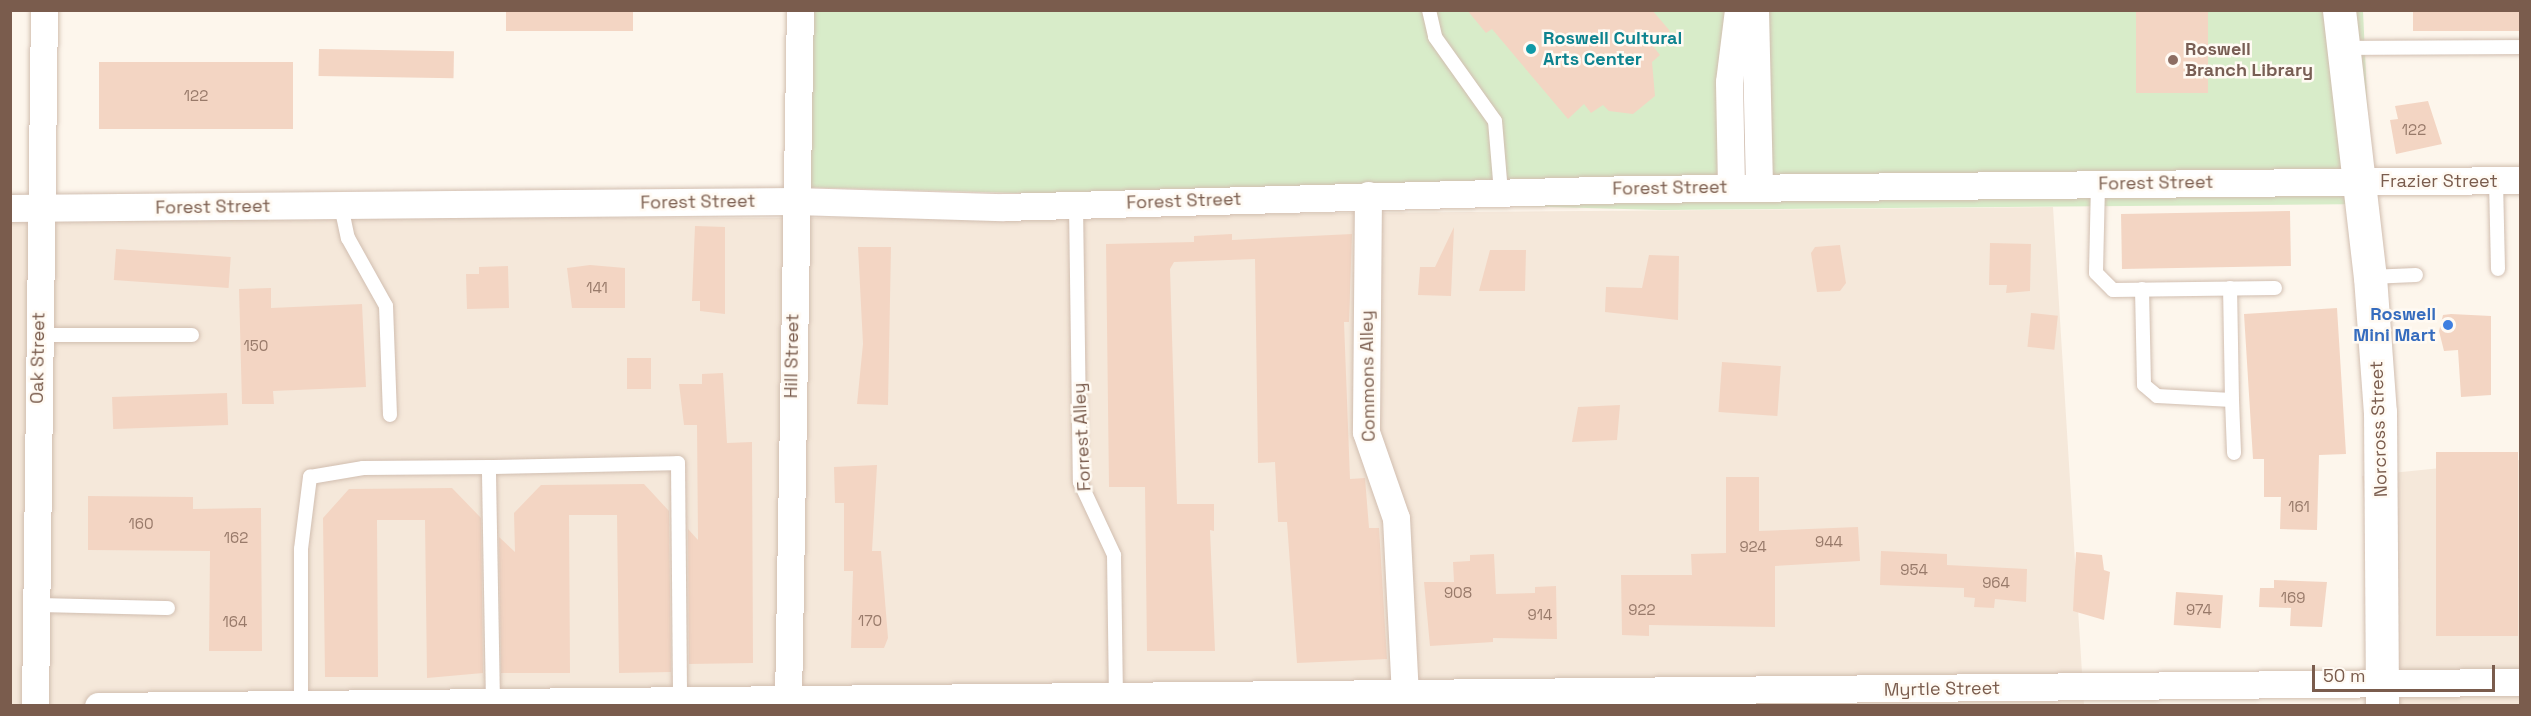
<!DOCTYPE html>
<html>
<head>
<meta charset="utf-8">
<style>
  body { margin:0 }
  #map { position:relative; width:2531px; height:716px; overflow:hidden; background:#fdf6ec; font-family:"Space Grotesk",sans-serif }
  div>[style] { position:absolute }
  .residential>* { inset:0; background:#f5e8da }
  .green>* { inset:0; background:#d8ecc9 }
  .building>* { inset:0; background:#f3d5c3; transform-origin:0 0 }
  .roads { filter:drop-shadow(0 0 2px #d1beb0) drop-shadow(0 0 2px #d1beb0) }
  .service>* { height:14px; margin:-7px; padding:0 7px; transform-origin:7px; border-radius:7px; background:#fff }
  .minor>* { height:27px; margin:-13.5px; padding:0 13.5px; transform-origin:13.5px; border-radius:13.5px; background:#fff }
  .tertiary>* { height:33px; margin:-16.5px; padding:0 16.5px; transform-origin:16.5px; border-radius:16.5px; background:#fff }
  .dots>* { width:16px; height:16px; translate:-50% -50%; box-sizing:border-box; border:3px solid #fffaf3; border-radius:50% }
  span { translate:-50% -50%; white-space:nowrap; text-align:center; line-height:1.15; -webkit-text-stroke:5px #fffaf3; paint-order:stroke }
  .number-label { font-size:15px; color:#987a6a }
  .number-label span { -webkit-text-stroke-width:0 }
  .culture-label { font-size:18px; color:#0d838f; font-weight:700 }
  .left { translate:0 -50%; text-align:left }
  .education-label { font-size:18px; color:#785e54; font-weight:700 }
  .street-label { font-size:18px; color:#7a5c4d }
  .shop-label { font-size:18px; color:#366cbe; font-weight:700 }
  .right { translate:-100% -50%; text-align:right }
  .frame { position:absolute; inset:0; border:12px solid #7a5c4d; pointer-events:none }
  .scale { position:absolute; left:2312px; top:665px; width:183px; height:27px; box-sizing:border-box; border:3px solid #7a5c4d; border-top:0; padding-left:8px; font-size:18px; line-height:21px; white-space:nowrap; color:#7a5c4d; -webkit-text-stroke:4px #fffaf3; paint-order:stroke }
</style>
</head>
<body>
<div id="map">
  <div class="residential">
    <div style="clip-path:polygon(2053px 207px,2084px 705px,11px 706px,11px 216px,792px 218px)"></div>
    <div style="clip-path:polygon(2520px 460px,2520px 705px,2380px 705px,2362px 476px)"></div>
  </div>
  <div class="green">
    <div style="clip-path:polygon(800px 11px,2363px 11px,2372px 204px,1661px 210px,796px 187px)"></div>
  </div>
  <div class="building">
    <div style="left:506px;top:10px;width:127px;height:21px"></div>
    <div style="clip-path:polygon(1467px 10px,1652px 10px,1670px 31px,1653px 46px,1660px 55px,1652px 62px,1655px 96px,1633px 114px,1609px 111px,1603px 105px,1591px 113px,1584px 104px,1568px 119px,1492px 29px,1486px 33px)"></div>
    <div style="left:2136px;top:10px;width:72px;height:83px"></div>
    <div style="left:2413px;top:10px;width:107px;height:21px"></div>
    <div style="left:319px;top:49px;width:135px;height:27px;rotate:1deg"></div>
    <div style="left:293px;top:62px;width:67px;height:194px;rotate:90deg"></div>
    <div style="clip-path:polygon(2428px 101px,2442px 144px,2396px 154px,2390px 120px,2398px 119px,2395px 106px)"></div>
    <div style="left:2290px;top:211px;width:55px;height:169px;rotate:89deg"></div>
    <div style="clip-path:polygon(695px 226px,725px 227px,725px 314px,700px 311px,700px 301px,692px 301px)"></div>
    <div style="clip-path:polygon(1454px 227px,1451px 296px,1418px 295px,1420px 267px,1435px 267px)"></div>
    <div style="clip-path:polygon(1232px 234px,1232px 240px,1352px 234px,1349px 322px,1344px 322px,1350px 479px,1365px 478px,1369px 528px,1379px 528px,1387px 659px,1297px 663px,1287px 522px,1278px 522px,1275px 462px,1258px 463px,1255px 259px,1174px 262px,1170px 269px,1177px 504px,1214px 504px,1214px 531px,1210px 530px,1215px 651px,1147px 651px,1145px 487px,1109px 487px,1106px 244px,1194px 242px,1194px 236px)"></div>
    <div style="clip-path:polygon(1990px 243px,2031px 244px,2030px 291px,2006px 293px,2007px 285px,1989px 285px)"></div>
    <div style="clip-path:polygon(1840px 245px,1846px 283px,1840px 291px,1817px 292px,1811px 253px,1815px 247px)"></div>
    <div style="clip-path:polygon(858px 247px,891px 247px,888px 405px,857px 404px,863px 344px)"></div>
    <div style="left:116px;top:249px;width:115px;height:31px;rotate:4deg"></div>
    <div style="clip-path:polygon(1490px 250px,1526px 250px,1525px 291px,1479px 291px)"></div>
    <div style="clip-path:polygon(1649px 255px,1679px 256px,1678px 320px,1605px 312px,1606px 287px,1642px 288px)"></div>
    <div style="clip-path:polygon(590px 265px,625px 268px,625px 308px,572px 308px,567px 268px)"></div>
    <div style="clip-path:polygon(508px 266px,509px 308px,467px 309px,466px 274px,479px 274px,479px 267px)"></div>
    <div style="clip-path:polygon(271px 288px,271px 308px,362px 304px,366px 387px,273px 391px,274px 404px,242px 404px,239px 289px)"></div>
    <div style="clip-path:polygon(2337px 308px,2346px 454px,2319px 455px,2317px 530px,2280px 529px,2281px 497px,2264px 497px,2264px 459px,2253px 459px,2244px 314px)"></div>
    <div style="left:2031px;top:313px;width:27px;height:34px;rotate:6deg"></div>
    <div style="clip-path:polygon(2451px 314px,2491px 316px,2491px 395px,2461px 397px,2458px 350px,2444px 351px,2439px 331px,2443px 315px)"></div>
    <div style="left:627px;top:358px;width:24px;height:31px"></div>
    <div style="left:1722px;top:362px;width:59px;height:50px;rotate:4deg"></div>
    <div style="clip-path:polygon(723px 373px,727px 443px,752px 442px,753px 663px,689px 664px,688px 529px,698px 540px,697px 425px,684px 425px,679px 384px,702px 384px,702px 374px)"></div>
    <div style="left:227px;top:393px;width:32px;height:115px;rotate:88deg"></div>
    <div style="clip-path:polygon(1620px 405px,1617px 440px,1572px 442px,1578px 407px)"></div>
    <div style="left:2436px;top:452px;width:82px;height:184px"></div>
    <div style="clip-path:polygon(877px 465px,872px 551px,881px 551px,888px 638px,884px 648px,851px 648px,853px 571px,844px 571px,844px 503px,835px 503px,834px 467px)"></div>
    <div style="clip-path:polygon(1726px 477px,1759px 477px,1759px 531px,1858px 527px,1860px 561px,1775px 566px,1775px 627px,1649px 625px,1649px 636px,1622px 635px,1621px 575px,1692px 575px,1691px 554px,1726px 553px)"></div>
    <div style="clip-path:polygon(644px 484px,669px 511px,671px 672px,619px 673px,617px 515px,569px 515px,570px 673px,501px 673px,499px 537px,515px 552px,514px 513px,541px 485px)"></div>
    <div style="clip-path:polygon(452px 488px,481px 518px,483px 673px,427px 678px,425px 520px,377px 520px,378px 677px,325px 677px,323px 518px,349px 489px)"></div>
    <div style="clip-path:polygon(88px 496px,193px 497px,193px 509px,261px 508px,262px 651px,209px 651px,210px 551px,88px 550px)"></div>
    <div style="clip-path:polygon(1881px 551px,1947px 554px,1947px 565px,2027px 569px,2026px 602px,1995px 599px,1994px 608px,1974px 607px,1975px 598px,1964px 597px,1964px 588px,1880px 585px)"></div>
    <div style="clip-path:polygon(2076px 552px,2102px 555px,2104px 570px,2110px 572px,2104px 620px,2073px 611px)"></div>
    <div style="clip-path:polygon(1494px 554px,1496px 594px,1535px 593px,1535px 587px,1556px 586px,1557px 639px,1493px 638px,1493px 642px,1430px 646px,1424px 582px,1454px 582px,1453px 562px,1470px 561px,1470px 555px)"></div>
    <div style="clip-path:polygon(2274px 580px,2327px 582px,2322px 627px,2290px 626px,2291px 608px,2259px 607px,2260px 588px,2274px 588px)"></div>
    <div style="left:2176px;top:592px;width:47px;height:33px;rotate:4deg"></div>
  </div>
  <div class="roads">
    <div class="service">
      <div style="left:1429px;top:10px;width:28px;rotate:77deg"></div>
      <div style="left:1435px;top:37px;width:103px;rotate:54.5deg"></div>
      <div style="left:1495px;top:121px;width:71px;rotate:85.2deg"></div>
      <div style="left:2343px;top:48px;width:177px;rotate:-0.3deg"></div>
      <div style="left:2496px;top:181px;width:88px;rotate:88.7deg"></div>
      <div style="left:2098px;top:184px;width:89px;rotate:91.3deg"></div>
      <div style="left:2096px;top:273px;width:24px;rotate:45deg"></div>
      <div style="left:2113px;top:290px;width:162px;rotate:-0.7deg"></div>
      <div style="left:1076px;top:205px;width:277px;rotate:89.2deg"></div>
      <div style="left:1080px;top:482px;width:81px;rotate:65deg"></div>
      <div style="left:1114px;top:555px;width:143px;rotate:89.2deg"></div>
      <div style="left:341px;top:206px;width:33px;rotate:78deg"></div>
      <div style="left:348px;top:238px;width:78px;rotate:60.8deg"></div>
      <div style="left:386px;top:306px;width:109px;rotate:87.9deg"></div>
      <div style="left:2370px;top:277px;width:46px;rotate:-2.5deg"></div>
      <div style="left:2142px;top:289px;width:96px;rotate:88.8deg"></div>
      <div style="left:2144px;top:385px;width:17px;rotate:40deg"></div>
      <div style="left:2157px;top:396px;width:75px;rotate:3.1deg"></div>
      <div style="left:2232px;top:400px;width:112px;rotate:-91deg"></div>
      <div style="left:38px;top:335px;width:154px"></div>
      <div style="left:2232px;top:400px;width:53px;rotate:87.8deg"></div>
      <div style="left:36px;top:605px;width:132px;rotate:1.3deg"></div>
      <div style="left:493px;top:703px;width:236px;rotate:-91deg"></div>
      <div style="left:489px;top:467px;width:189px;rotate:-1.2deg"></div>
      <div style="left:678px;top:463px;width:239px;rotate:89.5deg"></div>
      <div style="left:301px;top:704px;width:155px;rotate:-90deg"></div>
      <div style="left:301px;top:549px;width:73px;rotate:-82.9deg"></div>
      <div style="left:310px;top:477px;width:54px;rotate:-9.6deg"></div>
      <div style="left:363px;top:468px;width:126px;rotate:-0.5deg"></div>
    </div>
    <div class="minor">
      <div style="left:1755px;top:10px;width:177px;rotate:88.7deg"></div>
      <div style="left:1731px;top:187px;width:105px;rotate:-91.1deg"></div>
      <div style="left:1729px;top:82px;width:73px;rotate:-82.9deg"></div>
      <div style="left:1368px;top:195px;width:237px;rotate:90.5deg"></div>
      <div style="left:1366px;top:432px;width:91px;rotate:70.8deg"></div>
      <div style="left:1396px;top:518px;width:177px;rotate:87.1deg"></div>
      <div style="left:10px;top:208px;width:785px;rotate:-0.51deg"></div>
      <div style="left:795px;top:201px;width:208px;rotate:1.7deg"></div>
      <div style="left:1003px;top:207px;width:630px;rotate:-1.64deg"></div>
      <div style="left:1633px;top:189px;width:887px;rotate:-0.58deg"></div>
      <div style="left:788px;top:701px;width:691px;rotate:-89.01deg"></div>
      <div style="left:35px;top:706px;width:696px;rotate:-89.26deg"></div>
      <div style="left:98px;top:706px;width:2422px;rotate:-0.57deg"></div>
    </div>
    <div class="tertiary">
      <div style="left:2339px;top:10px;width:269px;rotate:83.4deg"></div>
      <div style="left:2370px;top:277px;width:135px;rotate:85.8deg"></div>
      <div style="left:2380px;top:412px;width:294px;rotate:89.6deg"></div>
    </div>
  </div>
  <div class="dots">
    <div style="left:1531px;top:49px;background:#0f9aa8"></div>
    <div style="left:2173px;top:60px;background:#8d6e63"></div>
    <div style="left:2448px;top:325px;background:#3f7fe0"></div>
  </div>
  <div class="number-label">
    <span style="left:196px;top:96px">122</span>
    <span style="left:2414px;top:130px">122</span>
    <span style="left:597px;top:288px">141</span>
    <span style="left:256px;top:346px">150</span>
    <span style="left:2299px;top:507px">161</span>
    <span style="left:141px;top:524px">160</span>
    <span style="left:236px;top:538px">162</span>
    <span style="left:1829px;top:542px">944</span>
    <span style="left:1753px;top:547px">924</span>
    <span style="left:1914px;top:570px">954</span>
    <span style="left:1996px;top:583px">964</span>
    <span style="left:1458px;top:593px">908</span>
    <span style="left:2293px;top:598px">169</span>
    <span style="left:1642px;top:610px">922</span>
    <span style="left:2199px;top:610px">974</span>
    <span style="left:1540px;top:615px">914</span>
    <span style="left:870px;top:621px">170</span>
    <span style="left:235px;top:622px">164</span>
  </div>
  <div class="culture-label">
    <span class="left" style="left:1543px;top:49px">Roswell Cultural<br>Arts Center</span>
  </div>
  <div class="education-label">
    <span class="left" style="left:2185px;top:60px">Roswell<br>Branch Library</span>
  </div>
  <div class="street-label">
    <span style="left:2439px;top:181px">Frazier Street</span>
    <span style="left:2156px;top:183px;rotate:-1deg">Forest Street</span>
    <span style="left:1670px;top:188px;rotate:-1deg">Forest Street</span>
    <span style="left:1184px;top:201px;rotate:-2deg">Forest Street</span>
    <span style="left:698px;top:202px;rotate:-1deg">Forest Street</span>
    <span style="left:213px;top:207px;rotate:-1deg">Forest Street</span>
    <span style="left:792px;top:356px;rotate:-89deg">Hill Street</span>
    <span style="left:38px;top:358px;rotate:-89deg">Oak Street</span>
    <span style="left:1368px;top:376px;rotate:-91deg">Commons Alley</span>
    <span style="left:2379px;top:429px;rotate:-92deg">Norcross Street</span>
    <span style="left:1082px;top:437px;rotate:-93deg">Forrest Alley</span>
    <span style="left:1942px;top:689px;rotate:-1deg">Myrtle Street</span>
  </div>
  <div class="shop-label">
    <span class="right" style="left:2436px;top:325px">Roswell<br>Mini Mart</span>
  </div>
  <div class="frame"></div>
  <div class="scale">50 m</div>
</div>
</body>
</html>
